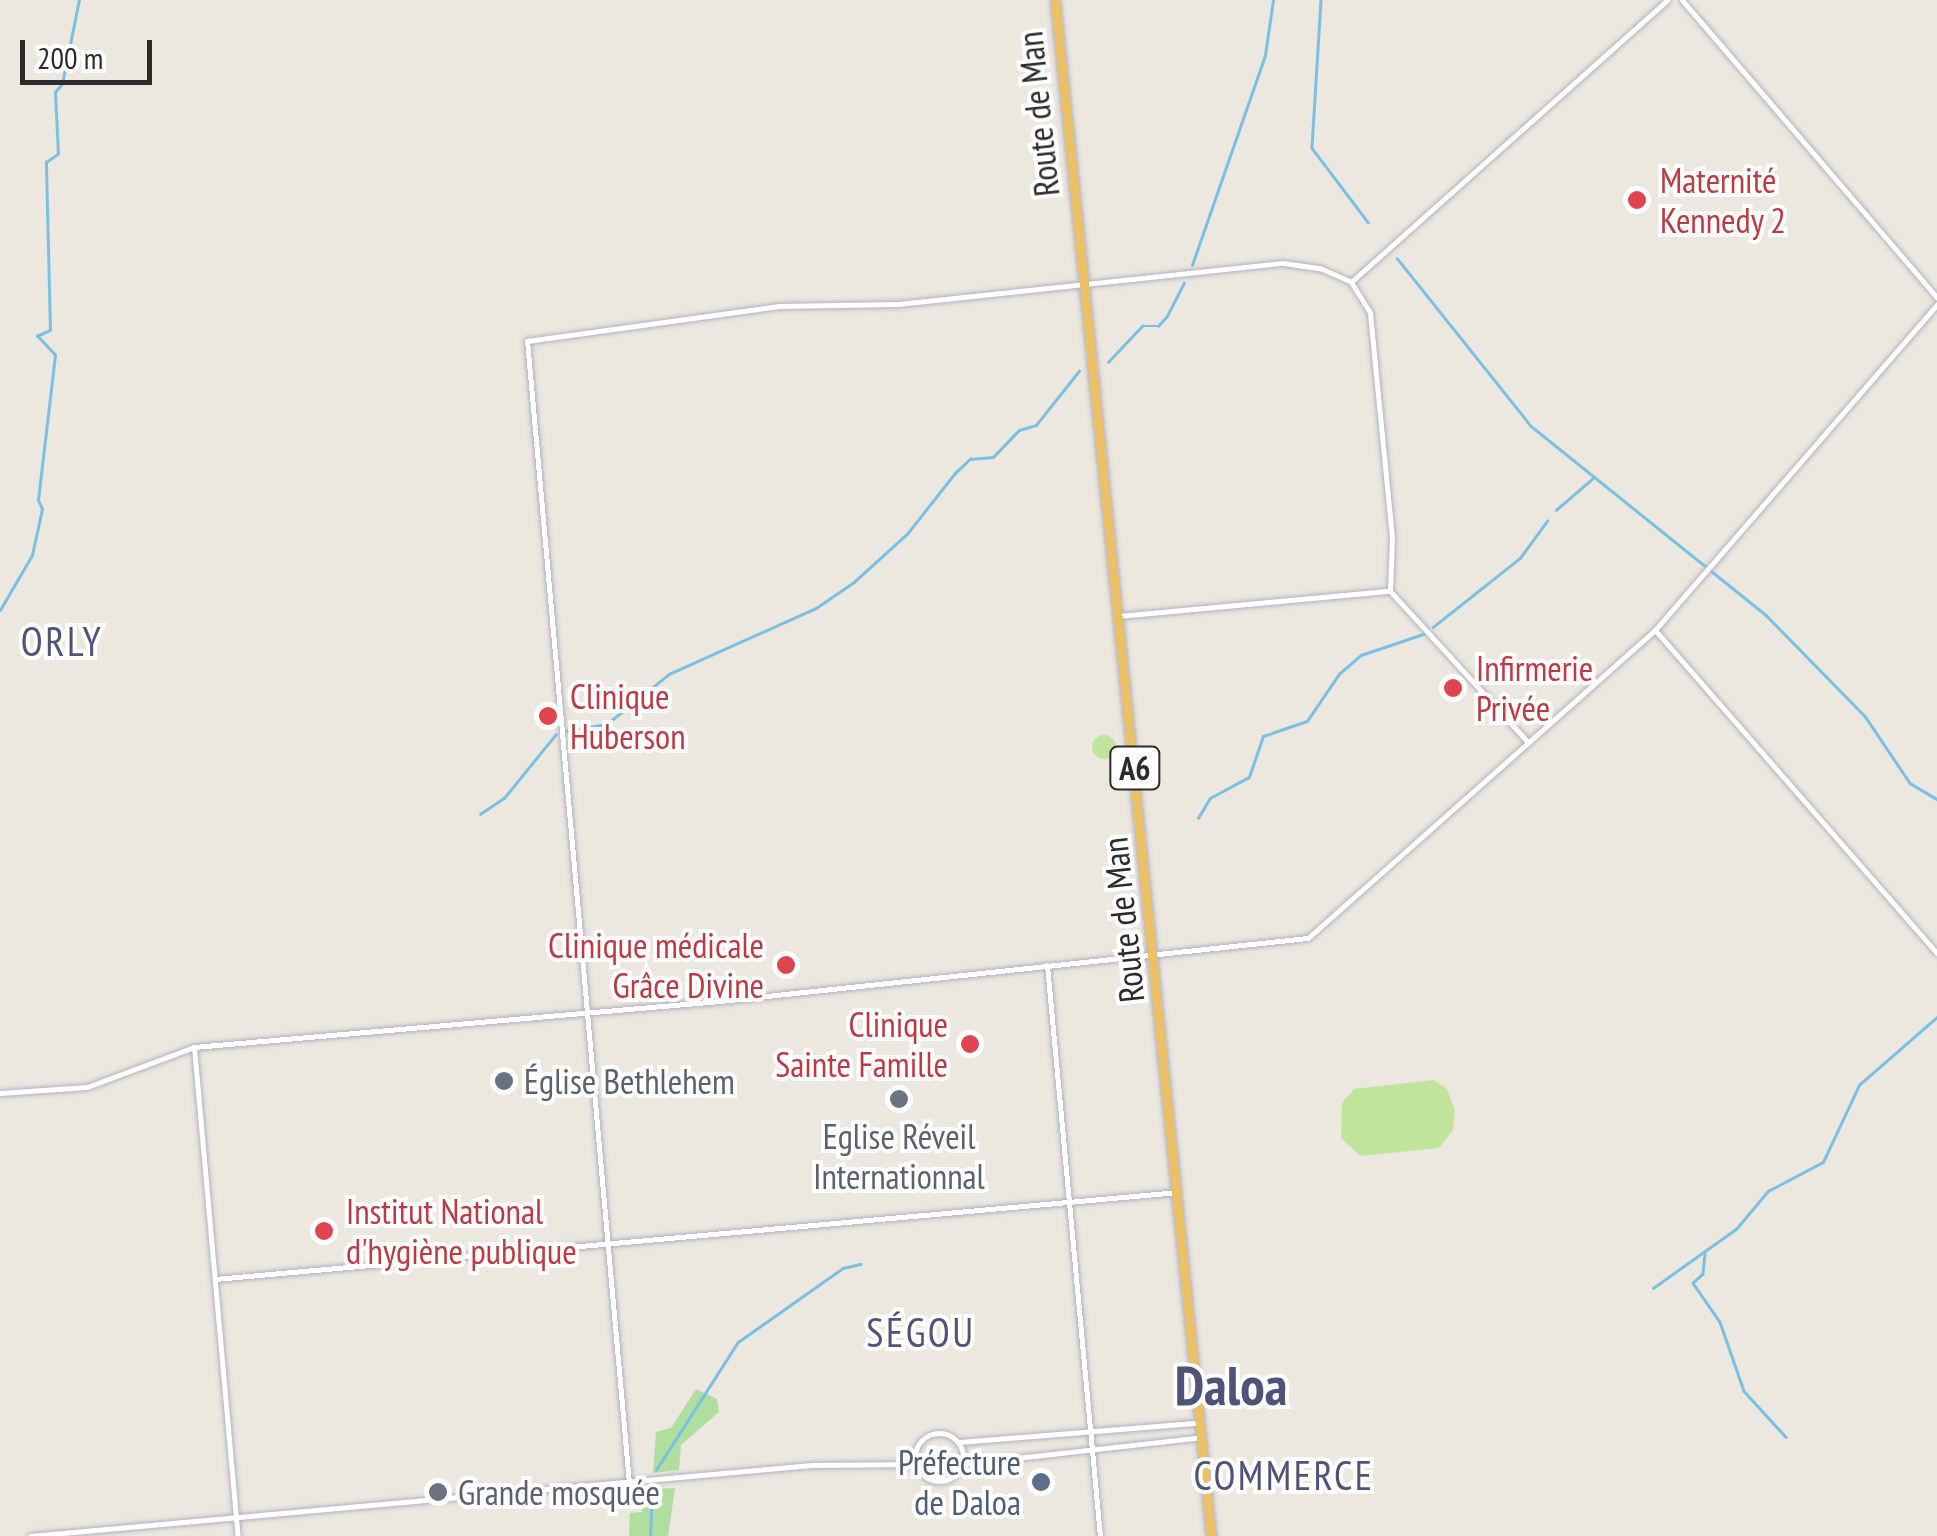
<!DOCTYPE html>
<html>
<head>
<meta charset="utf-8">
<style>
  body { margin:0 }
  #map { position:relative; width:1937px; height:1536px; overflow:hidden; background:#ece7df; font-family:"PT Sans Narrow",sans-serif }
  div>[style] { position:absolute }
  .green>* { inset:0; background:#b0de9f }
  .pitch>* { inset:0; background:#c0e49c }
  .round { border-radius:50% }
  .stream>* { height:2.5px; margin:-1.25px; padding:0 1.25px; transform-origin:1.25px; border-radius:1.25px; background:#7ac0e5 }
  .roads { filter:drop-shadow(0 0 2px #b2b3be) drop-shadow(0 0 2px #b2b3be) }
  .tertiary>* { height:5px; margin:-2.5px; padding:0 2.5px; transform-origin:2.5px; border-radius:2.5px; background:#fff }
  .tertiary>.ring { margin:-2.5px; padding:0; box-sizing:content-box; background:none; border:5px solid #fff; border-radius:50% }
  .trunk>* { height:9px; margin:-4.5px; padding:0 4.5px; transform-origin:4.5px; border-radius:4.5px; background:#ecc066 }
  .dots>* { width:28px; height:28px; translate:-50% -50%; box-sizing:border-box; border:5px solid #fff; border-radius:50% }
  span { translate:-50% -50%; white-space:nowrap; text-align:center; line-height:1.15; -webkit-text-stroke:8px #fff; paint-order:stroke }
  .shield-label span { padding:2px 8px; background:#fff; border:2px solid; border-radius:8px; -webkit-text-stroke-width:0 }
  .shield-label { font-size:32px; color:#2b2b2b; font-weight:700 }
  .street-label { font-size:35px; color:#2b2b2b }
  .health-label { font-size:35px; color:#be3a42 }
  .left { translate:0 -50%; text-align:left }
  .right { translate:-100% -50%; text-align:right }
  .worship-label { font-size:35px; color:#5b616d }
  .service-label { font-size:35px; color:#4e5e75 }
  .quarter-label { font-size:40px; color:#4f5379; letter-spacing:2.5px }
  .town-label { font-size:55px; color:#4f5379; font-weight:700 }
  .scale { position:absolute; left:20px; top:40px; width:132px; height:45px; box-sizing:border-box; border:5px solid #2b2b2b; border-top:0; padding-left:12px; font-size:30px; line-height:35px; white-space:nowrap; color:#2b2b2b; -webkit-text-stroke:8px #fff; paint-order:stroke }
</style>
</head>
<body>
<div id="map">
  <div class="green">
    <div style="clip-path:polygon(696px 1389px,717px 1399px,719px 1412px,681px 1445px,679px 1470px,653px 1473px,656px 1432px,671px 1428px)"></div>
    <div style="clip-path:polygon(675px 1488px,668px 1536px,629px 1536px,630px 1513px,642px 1512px,640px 1490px)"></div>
  </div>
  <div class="pitch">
    <div class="round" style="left:1092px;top:735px;width:24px;height:24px"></div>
    <div style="clip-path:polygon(1434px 1080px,1447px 1089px,1455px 1110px,1453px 1130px,1439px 1148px,1360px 1156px,1341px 1138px,1342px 1103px,1354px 1089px)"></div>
  </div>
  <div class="stream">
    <div style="left:1321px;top:0;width:148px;rotate:93.5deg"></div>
    <div style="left:1312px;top:148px;width:93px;rotate:52.9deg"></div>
    <div style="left:1397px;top:258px;width:215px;rotate:51.4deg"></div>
    <div style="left:1531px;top:426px;width:302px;rotate:38.8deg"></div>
    <div style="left:1766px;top:615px;width:141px;rotate:45.6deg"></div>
    <div style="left:1865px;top:716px;width:81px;rotate:56.1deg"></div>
    <div style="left:1910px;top:783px;width:31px;rotate:31deg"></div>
    <div style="left:1192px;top:265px;width:222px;rotate:-70.8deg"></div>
    <div style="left:1265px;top:55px;width:56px;rotate:-81.7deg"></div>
    <div style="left:1108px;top:362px;width:50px;rotate:-46.6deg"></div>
    <div style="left:1142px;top:326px;width:16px"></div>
    <div style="left:1158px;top:326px;width:13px;rotate:-48deg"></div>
    <div style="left:1167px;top:316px;width:37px;rotate:-63deg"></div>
    <div style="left:1556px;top:510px;width:49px;rotate:-40.9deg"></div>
    <div style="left:0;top:610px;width:64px;rotate:-59.8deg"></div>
    <div style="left:32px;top:555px;width:47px;rotate:-77.7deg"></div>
    <div style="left:42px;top:509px;width:10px;rotate:-114deg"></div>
    <div style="left:38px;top:500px;width:146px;rotate:-83.3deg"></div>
    <div style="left:55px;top:355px;width:26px;rotate:-133deg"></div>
    <div style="left:37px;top:336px;width:14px;rotate:-25deg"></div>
    <div style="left:50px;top:330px;width:168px;rotate:-91.4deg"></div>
    <div style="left:46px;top:162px;width:14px;rotate:-34deg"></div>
    <div style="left:58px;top:154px;width:62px;rotate:-92.8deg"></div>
    <div style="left:55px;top:92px;width:11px;rotate:-49deg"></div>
    <div style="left:62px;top:84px;width:86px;rotate:-78.6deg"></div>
    <div style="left:1433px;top:627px;width:111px;rotate:-38.4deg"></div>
    <div style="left:1520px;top:558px;width:46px;rotate:-53.9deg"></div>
    <div style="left:565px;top:731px;width:43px;rotate:-9.5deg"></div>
    <div style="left:607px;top:724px;width:80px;rotate:-38.9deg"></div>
    <div style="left:669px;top:674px;width:161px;rotate:-24.2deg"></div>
    <div style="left:816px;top:608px;width:46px;rotate:-34.4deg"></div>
    <div style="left:854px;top:582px;width:72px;rotate:-42.2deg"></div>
    <div style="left:907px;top:534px;width:78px;rotate:-51.8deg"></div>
    <div style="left:955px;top:473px;width:21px;rotate:-43deg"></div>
    <div style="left:970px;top:459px;width:23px;rotate:-5deg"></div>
    <div style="left:993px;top:457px;width:37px;rotate:-46deg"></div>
    <div style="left:1019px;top:430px;width:18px;rotate:-16deg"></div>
    <div style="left:1036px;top:425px;width:69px;rotate:-51.5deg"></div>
    <div style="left:1272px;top:733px;width:37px;rotate:-19deg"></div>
    <div style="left:1307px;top:721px;width:57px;rotate:-55.8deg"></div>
    <div style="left:1339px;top:674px;width:29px;rotate:-41deg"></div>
    <div style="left:1361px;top:655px;width:69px;rotate:-18.7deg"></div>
    <div style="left:480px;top:814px;width:29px;rotate:-34deg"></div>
    <div style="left:504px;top:798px;width:82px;rotate:-50.9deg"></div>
    <div style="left:1198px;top:818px;width:23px;rotate:-59deg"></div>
    <div style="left:1210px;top:798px;width:44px;rotate:-28.3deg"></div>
    <div style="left:1249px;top:777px;width:43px;rotate:-71.1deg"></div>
    <div style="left:1263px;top:736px;width:7px;rotate:-16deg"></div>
    <div style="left:1705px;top:1254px;width:20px;rotate:96deg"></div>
    <div style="left:1703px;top:1274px;width:13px;rotate:138deg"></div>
    <div style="left:1693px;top:1283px;width:47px;rotate:55.3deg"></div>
    <div style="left:1720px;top:1322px;width:73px;rotate:70.8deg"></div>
    <div style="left:1744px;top:1391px;width:62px;rotate:47.6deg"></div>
    <div style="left:1653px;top:1288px;width:102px;rotate:-35.4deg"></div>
    <div style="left:1736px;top:1229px;width:50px;rotate:-49.9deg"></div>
    <div style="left:1768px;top:1191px;width:62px;rotate:-27.8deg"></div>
    <div style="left:1823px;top:1162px;width:85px;rotate:-64.9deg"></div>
    <div style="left:1859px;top:1085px;width:103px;rotate:-41.1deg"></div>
    <div style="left:656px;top:1470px;width:152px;rotate:-57.4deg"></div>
    <div style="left:738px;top:1342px;width:128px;rotate:-35.2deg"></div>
    <div style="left:843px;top:1268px;width:18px;rotate:-13deg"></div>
    <div style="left:650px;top:1536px;width:48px;rotate:-87.6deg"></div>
  </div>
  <div class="roads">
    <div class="tertiary">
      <div style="left:1682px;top:0;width:392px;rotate:49.4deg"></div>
      <div style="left:1351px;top:282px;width:424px;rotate:-41.7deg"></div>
      <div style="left:1118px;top:616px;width:273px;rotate:-5.3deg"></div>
      <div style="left:1390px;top:591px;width:203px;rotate:47.6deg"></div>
      <div style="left:1655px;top:630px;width:429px;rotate:48.9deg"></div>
      <div style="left:1047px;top:965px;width:573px;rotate:84.7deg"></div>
      <div style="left:194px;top:1047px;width:491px;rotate:84.9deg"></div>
      <div style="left:0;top:1093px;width:87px;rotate:-3.9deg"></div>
      <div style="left:87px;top:1087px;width:114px;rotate:-20.5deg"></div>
      <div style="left:194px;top:1047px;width:528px;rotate:-5deg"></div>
      <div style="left:720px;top:1001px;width:591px;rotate:-6.12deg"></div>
      <div style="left:1308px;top:938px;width:464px;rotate:-41.6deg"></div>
      <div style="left:1655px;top:630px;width:431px;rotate:-49.1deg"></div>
      <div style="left:215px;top:1279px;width:967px;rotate:-5.16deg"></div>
      <div class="ring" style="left:915px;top:1433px;width:43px;height:43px"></div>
      <div style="left:959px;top:1442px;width:239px;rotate:-4.6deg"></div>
      <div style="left:963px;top:1464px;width:241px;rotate:-6.4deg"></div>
      <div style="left:629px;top:1483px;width:1147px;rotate:-95.1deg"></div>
      <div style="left:527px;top:341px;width:253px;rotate:-7.9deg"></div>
      <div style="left:778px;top:306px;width:120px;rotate:-1deg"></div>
      <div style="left:898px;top:304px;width:387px;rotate:-6.1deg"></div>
      <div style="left:1283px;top:263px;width:37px;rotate:8deg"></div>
      <div style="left:1320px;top:268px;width:34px;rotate:24deg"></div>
      <div style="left:1351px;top:282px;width:36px;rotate:58deg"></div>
      <div style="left:1370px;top:313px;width:226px;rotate:84.4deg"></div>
      <div style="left:1392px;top:538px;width:53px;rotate:92.2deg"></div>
      <div style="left:30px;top:1536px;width:785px;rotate:-5.19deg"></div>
      <div style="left:812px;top:1465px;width:104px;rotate:-0.6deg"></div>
    </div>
    <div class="trunk">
      <div style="left:1055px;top:0;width:1544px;rotate:84.2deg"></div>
    </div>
  </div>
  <div class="dots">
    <div style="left:1637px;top:200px;background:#e0444e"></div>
    <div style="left:1453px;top:688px;background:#e0444e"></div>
    <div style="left:548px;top:716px;background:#e0444e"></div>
    <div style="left:786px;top:965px;background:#e0444e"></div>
    <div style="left:970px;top:1044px;background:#e0444e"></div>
    <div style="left:504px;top:1081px;background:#6b7280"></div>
    <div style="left:899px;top:1099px;background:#6b7280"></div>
    <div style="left:324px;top:1231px;background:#e0444e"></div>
    <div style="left:1041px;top:1482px;background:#5c6f8a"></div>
    <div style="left:438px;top:1492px;background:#6b7280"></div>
  </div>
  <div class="shield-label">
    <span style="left:1135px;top:768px">A6</span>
  </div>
  <div class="street-label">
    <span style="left:1038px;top:114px;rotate:-96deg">Route de Man</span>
    <span style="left:1123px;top:920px;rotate:-96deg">Route de Man</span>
  </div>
  <div class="health-label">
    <span class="left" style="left:1660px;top:200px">Maternité<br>Kennedy 2</span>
    <span class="left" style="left:1476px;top:688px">Infirmerie<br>Privée</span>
    <span class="left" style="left:570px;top:716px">Clinique<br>Huberson</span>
    <span class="right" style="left:764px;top:965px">Clinique médicale<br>Grâce Divine</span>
    <span class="right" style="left:948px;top:1044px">Clinique<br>Sainte Famille</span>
    <span class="left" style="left:346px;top:1231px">Institut National<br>d'hygiène publique</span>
  </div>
  <div class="worship-label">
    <span class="left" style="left:524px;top:1081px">Église Bethlehem</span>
    <span style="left:899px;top:1156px">Eglise Réveil<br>Internationnal</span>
    <span class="left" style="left:458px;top:1492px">Grande mosquée</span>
  </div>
  <div class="service-label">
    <span class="right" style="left:1021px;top:1482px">Préfecture<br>de Daloa</span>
  </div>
  <div class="quarter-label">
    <span style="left:62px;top:641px">ORLY</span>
    <span style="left:921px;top:1332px">SÉGOU</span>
    <span style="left:1284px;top:1475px">COMMERCE</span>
  </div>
  <div class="town-label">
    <span style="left:1231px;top:1385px">Daloa</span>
  </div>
  <div class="scale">200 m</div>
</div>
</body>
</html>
